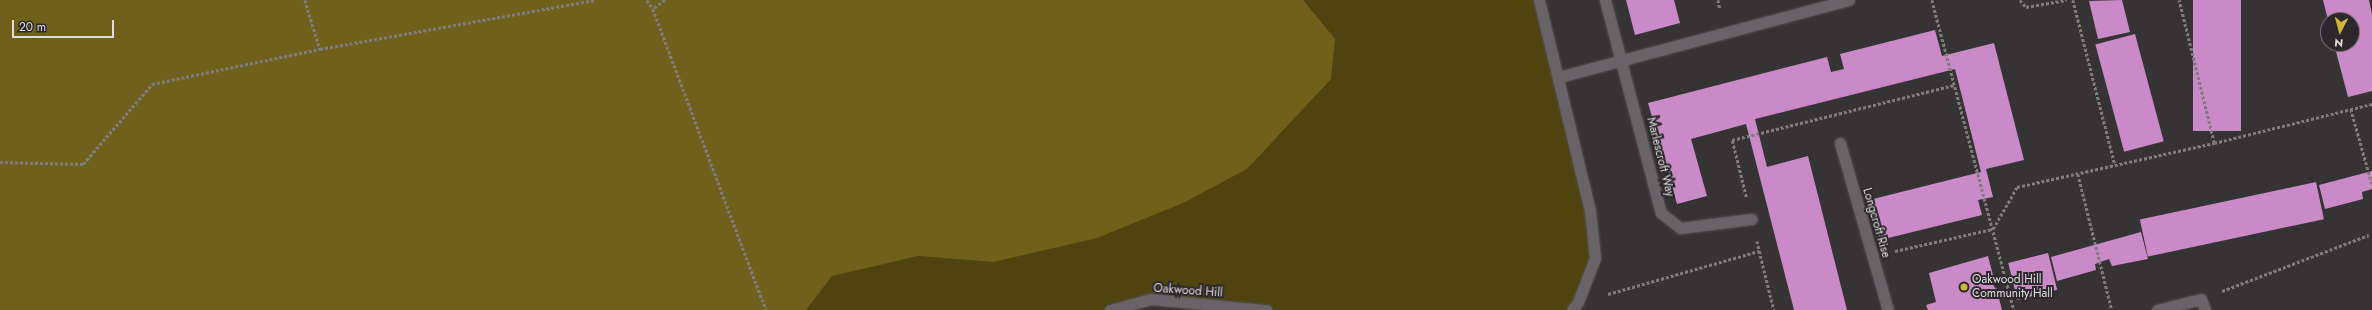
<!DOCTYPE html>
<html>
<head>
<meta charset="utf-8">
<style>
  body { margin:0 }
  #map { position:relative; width:2372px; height:310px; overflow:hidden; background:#363335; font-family:Jost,sans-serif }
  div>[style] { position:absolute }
  .green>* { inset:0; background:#4f4410 }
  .forest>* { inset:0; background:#6f611b }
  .building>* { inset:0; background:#ca8ac7; transform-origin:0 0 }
  .path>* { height:2.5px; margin-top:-1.25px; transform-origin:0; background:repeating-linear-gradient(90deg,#7f7c7e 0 3px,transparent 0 5px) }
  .roads { filter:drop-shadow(0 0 1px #535153) drop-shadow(0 0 1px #535153) }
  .minor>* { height:11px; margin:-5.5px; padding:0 5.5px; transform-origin:5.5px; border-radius:5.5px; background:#676366 }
  .tertiary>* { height:11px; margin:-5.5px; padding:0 5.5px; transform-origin:5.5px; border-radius:5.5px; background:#676366 }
  .dots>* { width:11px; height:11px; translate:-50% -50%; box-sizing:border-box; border:2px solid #2b292b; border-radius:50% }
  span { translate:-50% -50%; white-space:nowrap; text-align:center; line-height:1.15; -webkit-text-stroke:4px #2b292b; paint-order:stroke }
  .street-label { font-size:12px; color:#dfddde }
  .poi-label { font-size:12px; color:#dfddde }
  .left { translate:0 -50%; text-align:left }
  .north { position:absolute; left:2320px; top:12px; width:40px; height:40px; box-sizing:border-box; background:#2b292b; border:1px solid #737173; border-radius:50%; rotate:186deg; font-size:11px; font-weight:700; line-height:16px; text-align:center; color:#dfddde }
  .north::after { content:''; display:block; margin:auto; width:14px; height:18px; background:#d1b736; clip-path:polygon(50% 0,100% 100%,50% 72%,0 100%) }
  .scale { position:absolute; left:12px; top:20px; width:102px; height:18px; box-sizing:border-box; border:2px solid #dfddde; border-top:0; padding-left:5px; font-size:12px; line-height:14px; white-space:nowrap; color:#dfddde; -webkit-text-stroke:3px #2b292b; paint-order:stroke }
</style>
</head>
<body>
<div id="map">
  <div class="green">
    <div style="clip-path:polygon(1299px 0,1539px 0,1595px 258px,1572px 310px,1266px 310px,1151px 299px,1110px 310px,803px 310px,832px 276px,871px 265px,918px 256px,993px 262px)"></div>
  </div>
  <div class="forest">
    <div style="clip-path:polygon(0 0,1303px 0,1335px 39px,1331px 79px,1247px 169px,1183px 203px,1097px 238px,993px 262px,918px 256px,832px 276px,806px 310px,0 310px)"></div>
  </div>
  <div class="building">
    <div style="clip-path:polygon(1626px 0,1674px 0,1680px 23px,1635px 35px)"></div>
    <div style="clip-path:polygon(2122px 0,2130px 32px,2098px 39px,2089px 1px)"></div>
    <div style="left:2193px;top:0;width:48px;height:131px"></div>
    <div style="clip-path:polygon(2323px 0,2369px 0,2372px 14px,2372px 91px,2348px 97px,2334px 44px,2352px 44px,2352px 20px,2328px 20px)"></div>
    <div style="clip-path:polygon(1935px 30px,1942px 56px,1994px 43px,2024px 160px,1986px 169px,1993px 197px,1978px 200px,1982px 215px,1880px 240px,1869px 200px,1981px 172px,1955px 69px,1755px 119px,1767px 167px,1808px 156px,1847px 310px,1794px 310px,1746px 124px,1691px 139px,1707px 196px,1677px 204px,1648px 103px,1827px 57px,1831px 72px,1844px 69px,1840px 54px)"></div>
    <div style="left:2135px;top:34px;width:111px;height:41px;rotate:75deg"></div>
    <div style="clip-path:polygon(2372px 171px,2372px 189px,2362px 192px,2363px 199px,2325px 209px,2319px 185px)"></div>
    <div style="left:2316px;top:182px;width:38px;height:180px;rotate:78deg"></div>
    <div style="clip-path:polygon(2141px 232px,2148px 259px,2112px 266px,2109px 259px,2095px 264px,2096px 270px,2057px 281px,2051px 257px)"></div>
    <div style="left:2048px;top:253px;width:38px;height:41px;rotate:76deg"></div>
    <div style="clip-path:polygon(1988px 256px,2002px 310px,1928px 310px,1926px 305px,1936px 302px,1929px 273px)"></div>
  </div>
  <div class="path">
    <div style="left:305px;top:0;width:51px;rotate:73deg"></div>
    <div style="left:647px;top:0;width:11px;rotate:56deg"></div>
    <div style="left:665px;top:0;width:15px;rotate:143deg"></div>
    <div style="left:653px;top:9px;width:322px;rotate:69.4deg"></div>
    <div style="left:1718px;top:0;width:9px;rotate:77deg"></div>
    <div style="left:1932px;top:0;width:321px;rotate:75.2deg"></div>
    <div style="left:2020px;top:0;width:9px;rotate:49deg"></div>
    <div style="left:2026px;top:7px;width:41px;rotate:-9.9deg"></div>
    <div style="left:2073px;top:0;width:170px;rotate:75.7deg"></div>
    <div style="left:2351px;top:109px;width:78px;rotate:74.4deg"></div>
    <div style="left:2214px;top:143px;width:163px;rotate:-13.9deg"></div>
    <div style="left:0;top:162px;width:83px;rotate:1.4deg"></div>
    <div style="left:83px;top:164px;width:106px;rotate:-49.2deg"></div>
    <div style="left:152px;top:84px;width:172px;rotate:-11.8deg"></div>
    <div style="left:320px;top:49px;width:278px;rotate:-10.1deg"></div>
    <div style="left:2078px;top:174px;width:140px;rotate:76deg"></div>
    <div style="left:1746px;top:197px;width:59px;rotate:-103.8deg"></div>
    <div style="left:1732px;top:140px;width:229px;rotate:-13.9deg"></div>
    <div style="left:1757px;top:241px;width:71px;rotate:76.2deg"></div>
    <div style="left:1895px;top:251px;width:100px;rotate:-12.7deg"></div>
    <div style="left:1993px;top:229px;width:48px;rotate:-60.3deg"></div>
    <div style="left:2017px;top:187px;width:202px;rotate:-12.6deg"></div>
    <div style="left:2214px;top:143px;width:147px;rotate:-103.8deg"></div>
    <div style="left:2222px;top:291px;width:157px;rotate:-20.9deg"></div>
    <div style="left:1608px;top:294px;width:157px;rotate:-15.9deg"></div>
  </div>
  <div class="roads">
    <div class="minor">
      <div style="left:1539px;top:0;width:217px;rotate:76.4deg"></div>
      <div style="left:1590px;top:211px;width:47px;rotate:83.9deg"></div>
      <div style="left:1595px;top:258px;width:47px;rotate:111.1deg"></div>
      <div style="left:1578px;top:302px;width:10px;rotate:127deg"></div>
      <div style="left:1605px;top:0;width:220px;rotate:75.3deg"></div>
      <div style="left:1661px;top:213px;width:24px;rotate:38deg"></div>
      <div style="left:1680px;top:228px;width:72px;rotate:-7.2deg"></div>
      <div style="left:1559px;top:77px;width:300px;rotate:-14.9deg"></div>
      <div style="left:1840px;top:143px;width:174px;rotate:74deg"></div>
      <div style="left:2157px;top:310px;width:45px;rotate:-14deg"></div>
      <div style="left:2201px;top:299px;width:12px;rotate:70deg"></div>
    </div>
    <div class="tertiary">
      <div style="left:1110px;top:310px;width:42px;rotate:-15deg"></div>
      <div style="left:1151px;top:299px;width:116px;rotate:5.5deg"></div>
    </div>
  </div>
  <div class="dots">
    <div style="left:1964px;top:287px;background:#d1b736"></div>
  </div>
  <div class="street-label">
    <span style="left:1660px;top:157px;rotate:76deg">Marlescroft Way</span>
    <span style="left:1876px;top:223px;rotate:74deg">Longcroft Rise</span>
    <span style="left:1188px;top:291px;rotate:4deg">Oakwood Hill</span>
  </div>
  <div class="poi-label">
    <span class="left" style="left:1972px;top:287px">Oakwood Hill<br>Community Hall</span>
  </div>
  <div class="north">N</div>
  <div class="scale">20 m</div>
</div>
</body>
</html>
